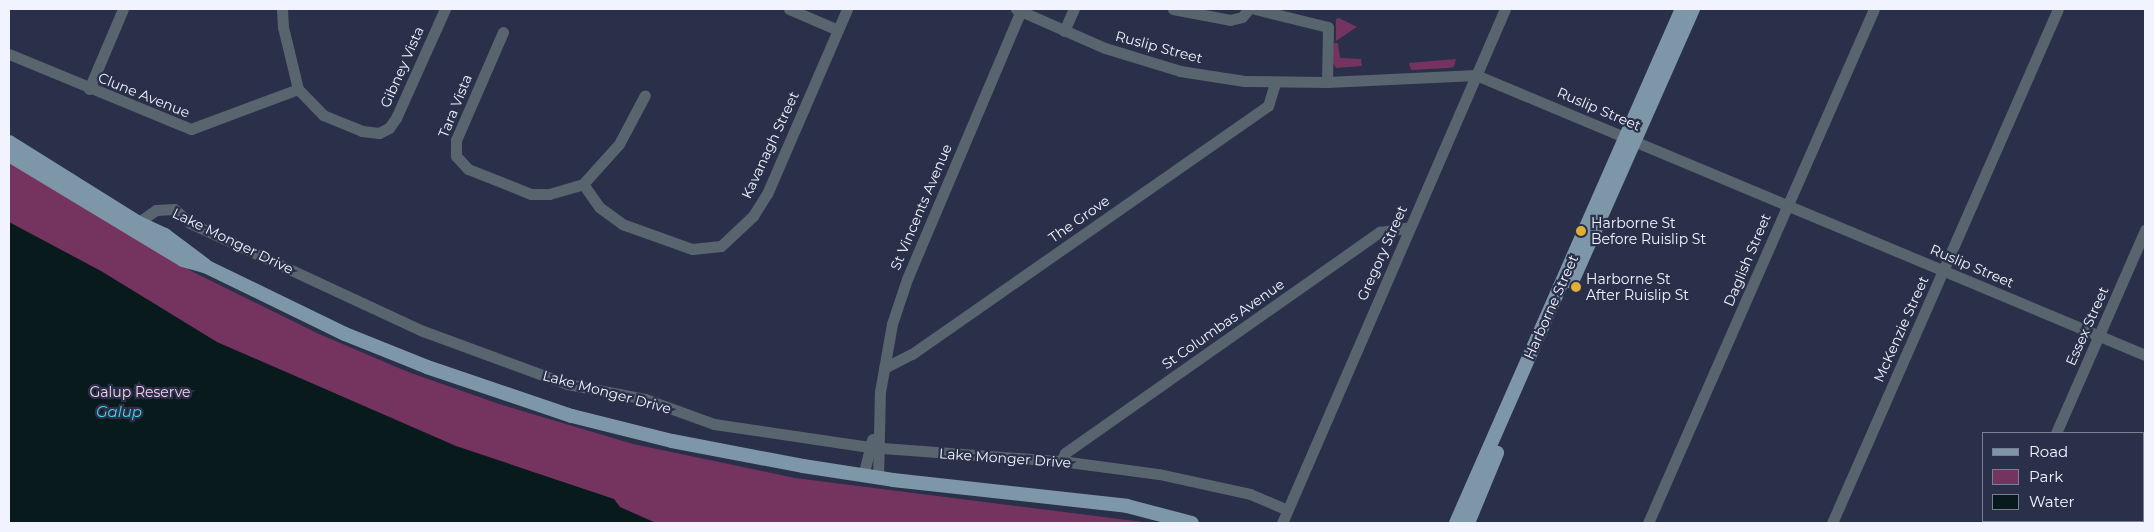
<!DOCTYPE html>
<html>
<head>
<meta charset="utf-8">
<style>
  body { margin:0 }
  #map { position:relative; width:2154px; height:532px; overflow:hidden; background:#2a304a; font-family:Montserrat,sans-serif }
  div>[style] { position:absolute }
  .green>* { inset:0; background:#75335f }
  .water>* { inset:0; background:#081a1c }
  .minor>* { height:11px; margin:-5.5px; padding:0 5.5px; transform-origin:5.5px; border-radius:5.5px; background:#59656e }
  .primary>* { height:14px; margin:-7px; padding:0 7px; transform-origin:7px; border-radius:7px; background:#7d97a9 }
  .dots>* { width:14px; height:14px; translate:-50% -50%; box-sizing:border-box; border:2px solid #2a304a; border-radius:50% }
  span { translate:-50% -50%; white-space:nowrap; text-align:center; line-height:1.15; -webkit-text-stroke:4.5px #2a304a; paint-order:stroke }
  .street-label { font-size:14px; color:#f1f4ff }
  .poi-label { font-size:14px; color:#f1f4ff }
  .left { translate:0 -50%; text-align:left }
  .park-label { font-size:14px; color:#facee8 }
  .water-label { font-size:15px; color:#46d5e3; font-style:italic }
  .frame { position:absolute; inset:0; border:10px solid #f1f4ff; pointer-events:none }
  .legend { position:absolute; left:1982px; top:432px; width:162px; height:90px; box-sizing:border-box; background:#2a304a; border:1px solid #7a7e92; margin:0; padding:6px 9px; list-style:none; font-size:15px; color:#f1f4ff }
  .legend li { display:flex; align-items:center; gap:10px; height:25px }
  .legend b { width:25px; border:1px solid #7a7e92 }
</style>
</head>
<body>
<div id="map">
  <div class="green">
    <div style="clip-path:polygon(1339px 18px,1357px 27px,1336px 41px,1336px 19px)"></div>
    <div style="clip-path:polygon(1334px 43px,1338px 43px,1340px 58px,1361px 59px,1362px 66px,1336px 68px,1332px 61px)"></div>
    <div style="clip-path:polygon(1456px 59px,1454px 67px,1447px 68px,1411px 70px,1409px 63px)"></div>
    <div style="clip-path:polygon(9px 162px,193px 272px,319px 334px,408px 372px,499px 404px,633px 444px,795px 478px,1151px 523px,9px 523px)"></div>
  </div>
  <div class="water">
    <div style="clip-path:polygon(9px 222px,101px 271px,217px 342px,456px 446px,614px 499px,620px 507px,656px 523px,9px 523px)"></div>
  </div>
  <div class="minor">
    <div style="left:282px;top:9px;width:18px;rotate:87deg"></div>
    <div style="left:283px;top:27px;width:64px;rotate:76.4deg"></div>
    <div style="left:298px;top:89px;width:36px;rotate:46deg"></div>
    <div style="left:323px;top:115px;width:42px;rotate:22.3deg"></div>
    <div style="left:362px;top:131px;width:17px;rotate:7deg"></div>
    <div style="left:379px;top:133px;width:11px;rotate:-27deg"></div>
    <div style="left:389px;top:128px;width:12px;rotate:-55deg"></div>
    <div style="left:396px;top:118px;width:120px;rotate:-65.8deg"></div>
    <div style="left:789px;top:9px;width:53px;rotate:23.2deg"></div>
    <div style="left:1016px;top:9px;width:97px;rotate:23.7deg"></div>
    <div style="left:1105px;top:48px;width:78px;rotate:17deg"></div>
    <div style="left:1180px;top:71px;width:65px;rotate:8.9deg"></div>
    <div style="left:1244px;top:81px;width:83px;rotate:0.7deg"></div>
    <div style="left:1327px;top:82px;width:149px;rotate:-2.7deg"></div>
    <div style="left:1476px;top:75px;width:725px;rotate:22.71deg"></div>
    <div style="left:1173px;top:9px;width:58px;rotate:10.9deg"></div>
    <div style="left:1230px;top:20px;width:12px;rotate:-14deg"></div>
    <div style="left:1242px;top:17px;width:11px;rotate:-49deg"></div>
    <div style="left:1255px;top:9px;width:75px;rotate:13.9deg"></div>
    <div style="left:1328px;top:27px;width:55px;rotate:91deg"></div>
    <div style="left:1064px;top:31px;width:24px;rotate:-66deg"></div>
    <div style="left:503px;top:32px;width:118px;rotate:113.5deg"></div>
    <div style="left:456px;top:140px;width:16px;rotate:90deg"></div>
    <div style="left:456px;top:156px;width:18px;rotate:47deg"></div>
    <div style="left:468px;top:169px;width:68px;rotate:21.6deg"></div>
    <div style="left:531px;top:194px;width:18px"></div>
    <div style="left:549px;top:194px;width:35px;rotate:-16deg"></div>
    <div style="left:583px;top:184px;width:54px;rotate:-48deg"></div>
    <div style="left:619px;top:144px;width:55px;rotate:-62deg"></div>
    <div style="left:9px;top:54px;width:197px;rotate:22.4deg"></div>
    <div style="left:191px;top:129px;width:114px;rotate:-20.5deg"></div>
    <div style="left:89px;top:89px;width:87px;rotate:-67deg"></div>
    <div style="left:583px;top:184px;width:28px;rotate:55deg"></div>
    <div style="left:599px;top:207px;width:29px;rotate:36deg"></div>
    <div style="left:622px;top:224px;width:74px;rotate:19.7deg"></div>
    <div style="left:692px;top:249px;width:29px;rotate:-6deg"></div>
    <div style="left:721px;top:246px;width:44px;rotate:-43.2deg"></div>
    <div style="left:753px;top:216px;width:26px;rotate:-58deg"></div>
    <div style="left:767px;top:194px;width:202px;rotate:-66.6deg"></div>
    <div style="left:133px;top:226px;width:28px;rotate:-35deg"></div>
    <div style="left:156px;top:210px;width:18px;rotate:-3deg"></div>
    <div style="left:174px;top:209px;width:21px;rotate:41deg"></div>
    <div style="left:190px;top:223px;width:257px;rotate:24.9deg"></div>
    <div style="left:423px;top:331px;width:153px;rotate:20.2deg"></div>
    <div style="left:567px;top:384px;width:79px;rotate:10.9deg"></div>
    <div style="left:645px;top:399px;width:73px;rotate:19.9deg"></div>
    <div style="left:714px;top:424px;width:157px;rotate:8.4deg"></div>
    <div style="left:869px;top:447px;width:193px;rotate:4.2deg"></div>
    <div style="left:1061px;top:461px;width:99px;rotate:7.6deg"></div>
    <div style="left:1159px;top:474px;width:93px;rotate:12.4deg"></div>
    <div style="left:1250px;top:494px;width:39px;rotate:23deg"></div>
    <div style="left:884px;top:368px;width:31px;rotate:-27deg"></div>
    <div style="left:912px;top:354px;width:434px;rotate:-34.9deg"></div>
    <div style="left:1268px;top:106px;width:24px;rotate:-73deg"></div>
    <div style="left:2056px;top:433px;width:222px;rotate:-66.3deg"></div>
    <div style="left:1061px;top:461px;width:9px;rotate:-63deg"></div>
    <div style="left:1065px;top:453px;width:385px;rotate:-35.1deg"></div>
    <div style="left:1380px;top:232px;width:30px;rotate:-9deg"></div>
    <div style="left:863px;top:476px;width:38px;rotate:-76deg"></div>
    <div style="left:878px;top:478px;width:86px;rotate:-88.7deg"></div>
    <div style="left:880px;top:392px;width:69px;rotate:-80deg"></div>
    <div style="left:892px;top:324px;width:47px;rotate:-71.6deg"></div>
    <div style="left:907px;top:279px;width:291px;rotate:-67deg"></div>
    <div style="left:1282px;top:523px;width:560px;rotate:-66.55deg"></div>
    <div style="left:1648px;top:523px;width:561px;rotate:-66.27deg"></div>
    <div style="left:1832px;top:523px;width:561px;rotate:-66.27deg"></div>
    <div style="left:2017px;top:523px;width:2px;rotate:-63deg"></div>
  </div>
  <div class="primary">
    <div style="left:9px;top:142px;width:151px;rotate:32deg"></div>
    <div style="left:137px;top:222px;width:31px;rotate:25deg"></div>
    <div style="left:165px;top:235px;width:50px;rotate:36.9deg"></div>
    <div style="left:9px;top:155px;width:203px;rotate:31.1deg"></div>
    <div style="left:183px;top:260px;width:25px;rotate:16deg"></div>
    <div style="left:207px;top:267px;width:153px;rotate:25.9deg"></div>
    <div style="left:345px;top:334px;width:88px;rotate:21.9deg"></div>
    <div style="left:427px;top:367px;width:153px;rotate:18.7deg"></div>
    <div style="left:572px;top:416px;width:103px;rotate:14deg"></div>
    <div style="left:672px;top:441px;width:133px;rotate:10.8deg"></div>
    <div style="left:803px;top:466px;width:91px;rotate:8.8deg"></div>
    <div style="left:893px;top:480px;width:235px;rotate:6.3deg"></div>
    <div style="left:1127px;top:506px;width:67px;rotate:14.7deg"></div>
    <div style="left:1572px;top:282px;width:299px;rotate:-66.1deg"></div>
    <div style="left:1456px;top:523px;width:561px;rotate:-66.27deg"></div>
    <div style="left:1468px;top:523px;width:76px;rotate:-67.5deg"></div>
  </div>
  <div class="dots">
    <div style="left:1581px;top:231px;background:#e1af34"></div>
    <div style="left:1576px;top:287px;background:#e1af34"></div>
  </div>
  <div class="street-label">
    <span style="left:1159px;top:47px;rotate:15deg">Ruslip Street</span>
    <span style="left:402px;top:67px;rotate:-66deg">Gibney Vista</span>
    <span style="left:144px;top:95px;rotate:22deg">Clune Avenue</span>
    <span style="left:455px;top:106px;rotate:-68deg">Tara Vista</span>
    <span style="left:1599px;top:109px;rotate:23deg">Ruslip Street</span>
    <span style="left:770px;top:145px;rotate:-65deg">Kavanagh Street</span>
    <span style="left:921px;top:207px;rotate:-67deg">St Vincents Avenue</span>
    <span style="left:1079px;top:219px;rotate:-35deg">The Grove</span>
    <span style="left:233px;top:241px;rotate:26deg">Lake Monger Drive</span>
    <span style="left:1382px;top:253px;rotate:-66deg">Gregory Street</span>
    <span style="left:1747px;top:260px;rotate:-67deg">Daglish Street</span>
    <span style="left:1972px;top:266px;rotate:23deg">Ruslip Street</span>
    <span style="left:1551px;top:307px;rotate:-66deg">Harborne Street</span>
    <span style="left:1223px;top:324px;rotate:-35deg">St Columbas Avenue</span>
    <span style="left:2087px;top:326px;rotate:-66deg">Essex Street</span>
    <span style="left:1901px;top:329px;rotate:-66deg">McKenzie Street</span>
    <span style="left:607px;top:392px;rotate:15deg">Lake Monger Drive</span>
    <span style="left:1005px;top:458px;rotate:4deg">Lake Monger Drive</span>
  </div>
  <div class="poi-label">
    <span class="left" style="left:1591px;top:231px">Harborne St<br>Before Ruislip St</span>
    <span class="left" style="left:1586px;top:287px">Harborne St<br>After Ruislip St</span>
  </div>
  <div class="park-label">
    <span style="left:140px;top:392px">Galup Reserve</span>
  </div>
  <div class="water-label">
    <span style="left:119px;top:412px">Galup</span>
  </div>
  <div class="frame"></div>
  <ul class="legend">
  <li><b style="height:6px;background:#7d97a9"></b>Road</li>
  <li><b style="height:14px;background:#75335f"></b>Park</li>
  <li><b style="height:14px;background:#081a1c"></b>Water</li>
  </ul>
</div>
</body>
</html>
